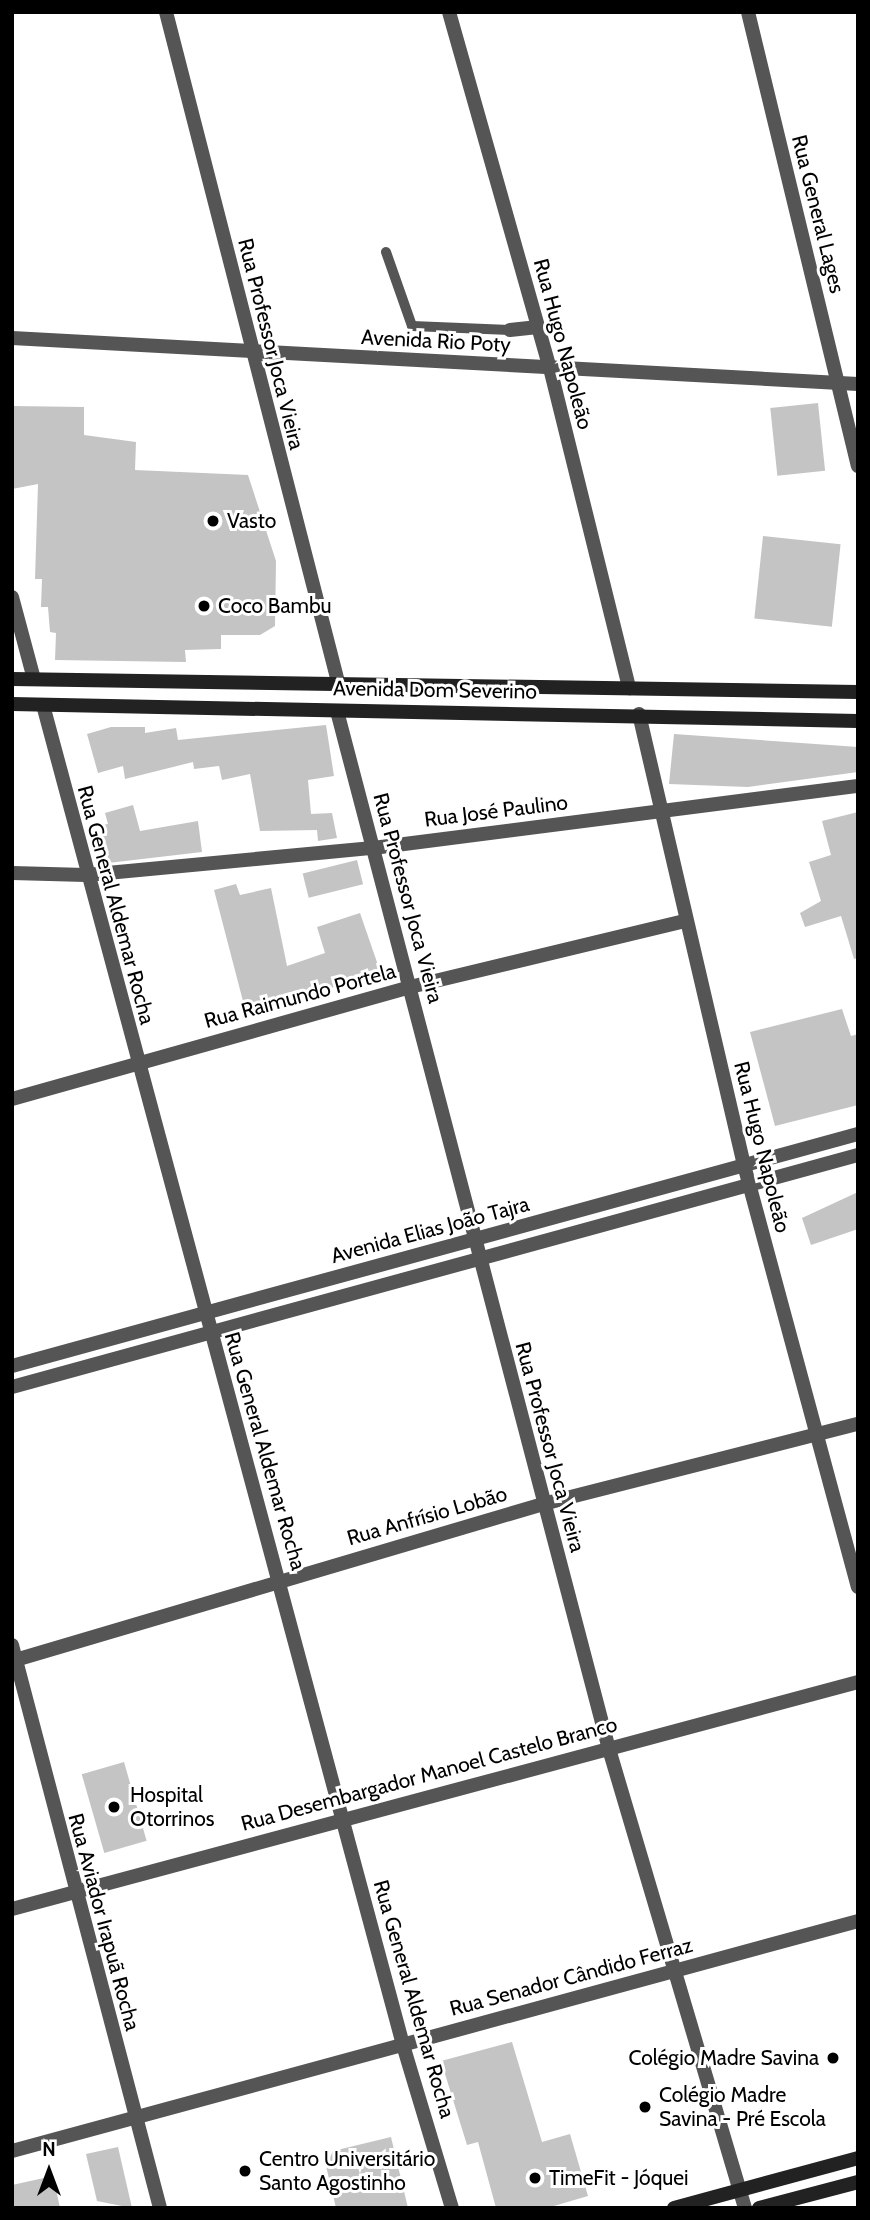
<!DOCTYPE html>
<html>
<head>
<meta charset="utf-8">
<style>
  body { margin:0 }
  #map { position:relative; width:870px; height:2220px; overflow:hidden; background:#fff; font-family:Cabin,sans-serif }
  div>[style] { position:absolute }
  .building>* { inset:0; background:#c4c4c4; transform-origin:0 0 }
  .service>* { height:10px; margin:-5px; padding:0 5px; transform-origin:5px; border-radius:5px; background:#555 }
  .minor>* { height:14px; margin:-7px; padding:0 7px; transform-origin:7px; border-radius:7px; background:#555 }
  .tertiary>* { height:14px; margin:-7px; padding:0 7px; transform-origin:7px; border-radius:7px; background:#555 }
  .secondary>* { height:14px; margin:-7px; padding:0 7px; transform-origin:7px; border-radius:7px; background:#222 }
  .dots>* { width:19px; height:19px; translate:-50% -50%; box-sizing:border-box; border:4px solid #fff; border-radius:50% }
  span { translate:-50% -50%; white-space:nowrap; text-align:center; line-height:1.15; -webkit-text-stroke:6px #fff; paint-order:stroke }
  .street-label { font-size:21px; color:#000 }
  .poi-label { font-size:21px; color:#000 }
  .left { translate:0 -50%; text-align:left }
  .right { translate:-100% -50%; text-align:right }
  .frame { position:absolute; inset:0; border:14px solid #000; pointer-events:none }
  .north { position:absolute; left:14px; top:2136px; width:70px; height:70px; -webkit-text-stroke:5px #fff; paint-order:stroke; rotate:0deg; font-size:19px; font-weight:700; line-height:28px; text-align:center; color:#000 }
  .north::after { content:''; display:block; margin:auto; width:24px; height:32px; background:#000; clip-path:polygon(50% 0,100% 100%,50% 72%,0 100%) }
</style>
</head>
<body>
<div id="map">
  <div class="building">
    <div style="left:818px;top:403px;width:68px;height:48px;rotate:84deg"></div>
    <div style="clip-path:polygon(12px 406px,84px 407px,84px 435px,136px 442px,135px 470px,248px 475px,276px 561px,275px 626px,260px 635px,221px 635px,221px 649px,185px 650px,186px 662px,55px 660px,56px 633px,50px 632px,48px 607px,41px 607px,42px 579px,35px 579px,38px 484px,12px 489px)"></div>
    <div style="left:763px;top:536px;width:78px;height:83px;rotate:6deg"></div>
    <div style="clip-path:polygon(326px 725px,334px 776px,308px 780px,311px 814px,332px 813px,337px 838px,318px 841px,317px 830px,260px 831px,250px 774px,222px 780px,219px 766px,194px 769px,193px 762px,125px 779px,123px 766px,98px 773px,87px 734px,111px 727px,145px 727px,145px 733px,176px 728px,178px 740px)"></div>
    <div style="clip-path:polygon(674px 734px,858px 747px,858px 772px,748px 787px,669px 784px)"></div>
    <div style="clip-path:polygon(133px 805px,140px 831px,198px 821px,202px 852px,108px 863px,98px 826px,108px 824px,105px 813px)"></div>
    <div style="clip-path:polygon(858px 812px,858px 958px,854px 959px,841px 916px,805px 927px,800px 913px,821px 901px,809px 862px,831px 855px,822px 821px)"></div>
    <div style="left:357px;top:860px;width:25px;height:56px;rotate:76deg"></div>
    <div style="clip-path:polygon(236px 884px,240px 895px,271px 888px,287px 966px,325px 953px,317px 927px,360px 913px,379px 968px,308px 998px,305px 990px,244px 1005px,214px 890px)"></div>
    <div style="clip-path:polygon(842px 1009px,851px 1036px,858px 1034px,858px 1105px,775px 1126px,750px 1032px)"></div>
    <div style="clip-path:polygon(858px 1192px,858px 1229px,811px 1245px,802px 1218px)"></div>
    <div style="left:124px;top:1762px;width:82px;height:44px;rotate:74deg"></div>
    <div style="clip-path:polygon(512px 2042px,542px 2142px,570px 2134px,588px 2196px,547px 2208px,496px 2208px,478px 2142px,467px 2145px,441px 2061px)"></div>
    <div style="clip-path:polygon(391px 2137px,408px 2208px,336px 2208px,326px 2166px,333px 2151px)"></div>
    <div style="clip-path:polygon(118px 2147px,132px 2208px,97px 2201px,86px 2154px)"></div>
    <div style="clip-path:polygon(53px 2176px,60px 2208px,12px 2208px,12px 2185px)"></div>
  </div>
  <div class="service">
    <div style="left:386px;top:252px;width:78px;rotate:70.6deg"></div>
    <div style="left:412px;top:326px;width:98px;rotate:2.3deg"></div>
  </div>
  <div class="minor">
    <div style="left:166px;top:12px;width:696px;rotate:75.6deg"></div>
    <div style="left:449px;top:12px;width:370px;rotate:74.2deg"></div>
    <div style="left:550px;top:368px;width:330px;rotate:76.1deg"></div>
    <div style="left:748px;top:12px;width:467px;rotate:76.4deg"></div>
    <div style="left:510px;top:330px;width:28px;rotate:-6deg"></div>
    <div style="left:12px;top:338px;width:847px;rotate:3.11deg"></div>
    <div style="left:12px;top:597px;width:85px;rotate:75deg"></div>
    <div style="left:43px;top:705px;width:1388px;rotate:74.96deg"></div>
    <div style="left:403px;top:2045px;width:170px;rotate:73.3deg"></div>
    <div style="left:337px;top:711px;width:1073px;rotate:75.32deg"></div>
    <div style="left:609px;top:1749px;width:479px;rotate:73.5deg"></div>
    <div style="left:639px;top:714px;width:463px;rotate:76.9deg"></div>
    <div style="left:744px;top:1165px;width:437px;rotate:74.9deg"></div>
    <div style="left:12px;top:873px;width:74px;rotate:1.5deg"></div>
    <div style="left:86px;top:875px;width:288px;rotate:-5.4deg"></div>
    <div style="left:373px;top:848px;width:489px;rotate:-7.3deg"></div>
    <div style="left:12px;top:1099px;width:413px;rotate:-15.7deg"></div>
    <div style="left:410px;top:987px;width:282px;rotate:-13.5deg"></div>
    <div style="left:12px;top:1661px;width:554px;rotate:-16.47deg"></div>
    <div style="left:543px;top:1504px;width:325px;rotate:-14.3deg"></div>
    <div style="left:12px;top:1909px;width:876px;rotate:-15.02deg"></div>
    <div style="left:12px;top:2151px;width:877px;rotate:-15.21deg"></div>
  </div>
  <div class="tertiary">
    <div style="left:12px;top:1366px;width:877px;rotate:-15.34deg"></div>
    <div style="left:12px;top:1387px;width:877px;rotate:-15.34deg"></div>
    <div style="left:12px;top:1645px;width:582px;rotate:75.27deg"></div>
  </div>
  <div class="secondary">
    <div style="left:12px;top:679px;width:846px;rotate:0.88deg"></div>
    <div style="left:12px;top:704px;width:846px;rotate:1.15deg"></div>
    <div style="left:674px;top:2208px;width:191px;rotate:-15.2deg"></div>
    <div style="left:759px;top:2208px;width:102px;rotate:-14.7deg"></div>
  </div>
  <div class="dots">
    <div style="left:213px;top:521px;background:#000"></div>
    <div style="left:204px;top:606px;background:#000"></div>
    <div style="left:114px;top:1807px;background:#000"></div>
    <div style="left:833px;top:2058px;background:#000"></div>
    <div style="left:645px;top:2107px;background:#000"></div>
    <div style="left:245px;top:2171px;background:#000"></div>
    <div style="left:535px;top:2178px;background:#000"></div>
  </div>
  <div class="street-label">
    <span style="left:818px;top:214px;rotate:76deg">Rua General Lages</span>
    <span style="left:436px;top:341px;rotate:3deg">Avenida Rio Poty</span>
    <span style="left:271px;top:344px;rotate:76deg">Rua Professor Joca Vieira</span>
    <span style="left:563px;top:344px;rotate:75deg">Rua Hugo Napoleão</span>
    <span style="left:435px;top:690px;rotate:1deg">Avenida Dom Severino</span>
    <span style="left:496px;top:811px;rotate:-7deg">Rua José Paulino</span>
    <span style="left:408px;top:898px;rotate:75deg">Rua Professor Joca Vieira</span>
    <span style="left:116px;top:905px;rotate:75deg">Rua General Aldemar Rocha</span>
    <span style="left:300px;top:996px;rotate:-15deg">Rua Raimundo Portela</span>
    <span style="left:762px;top:1147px;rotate:76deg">Rua Hugo Napoleão</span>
    <span style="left:430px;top:1230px;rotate:-15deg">Avenida Elias João Tajra</span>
    <span style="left:550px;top:1447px;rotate:75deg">Rua Professor Joca Vieira</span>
    <span style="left:265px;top:1451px;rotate:74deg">Rua General Aldemar Rocha</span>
    <span style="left:427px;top:1516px;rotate:-16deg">Rua Anfrísio Lobão</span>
    <span style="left:429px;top:1774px;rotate:-15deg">Rua Desembargador Manoel Castelo Branco</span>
    <span style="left:104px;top:1922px;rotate:75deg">Rua Aviador Irapuã Rocha</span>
    <span style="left:571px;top:1977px;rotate:-15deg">Rua Senador Cândido Ferraz</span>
    <span style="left:414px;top:1999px;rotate:74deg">Rua General Aldemar Rocha</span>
  </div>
  <div class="poi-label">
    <span class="left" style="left:227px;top:521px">Vasto</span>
    <span class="left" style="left:218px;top:606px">Coco Bambu</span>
    <span class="left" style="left:130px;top:1807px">Hospital<br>Otorrinos</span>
    <span class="right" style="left:819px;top:2058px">Colégio Madre Savina</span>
    <span class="left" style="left:659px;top:2107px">Colégio Madre<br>Savina - Pré Escola</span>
    <span class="left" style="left:259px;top:2171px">Centro Universitário<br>Santo Agostinho</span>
    <span class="left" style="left:549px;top:2178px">TimeFit - Jóquei</span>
  </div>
  <div class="frame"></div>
  <div class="north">N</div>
</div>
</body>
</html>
